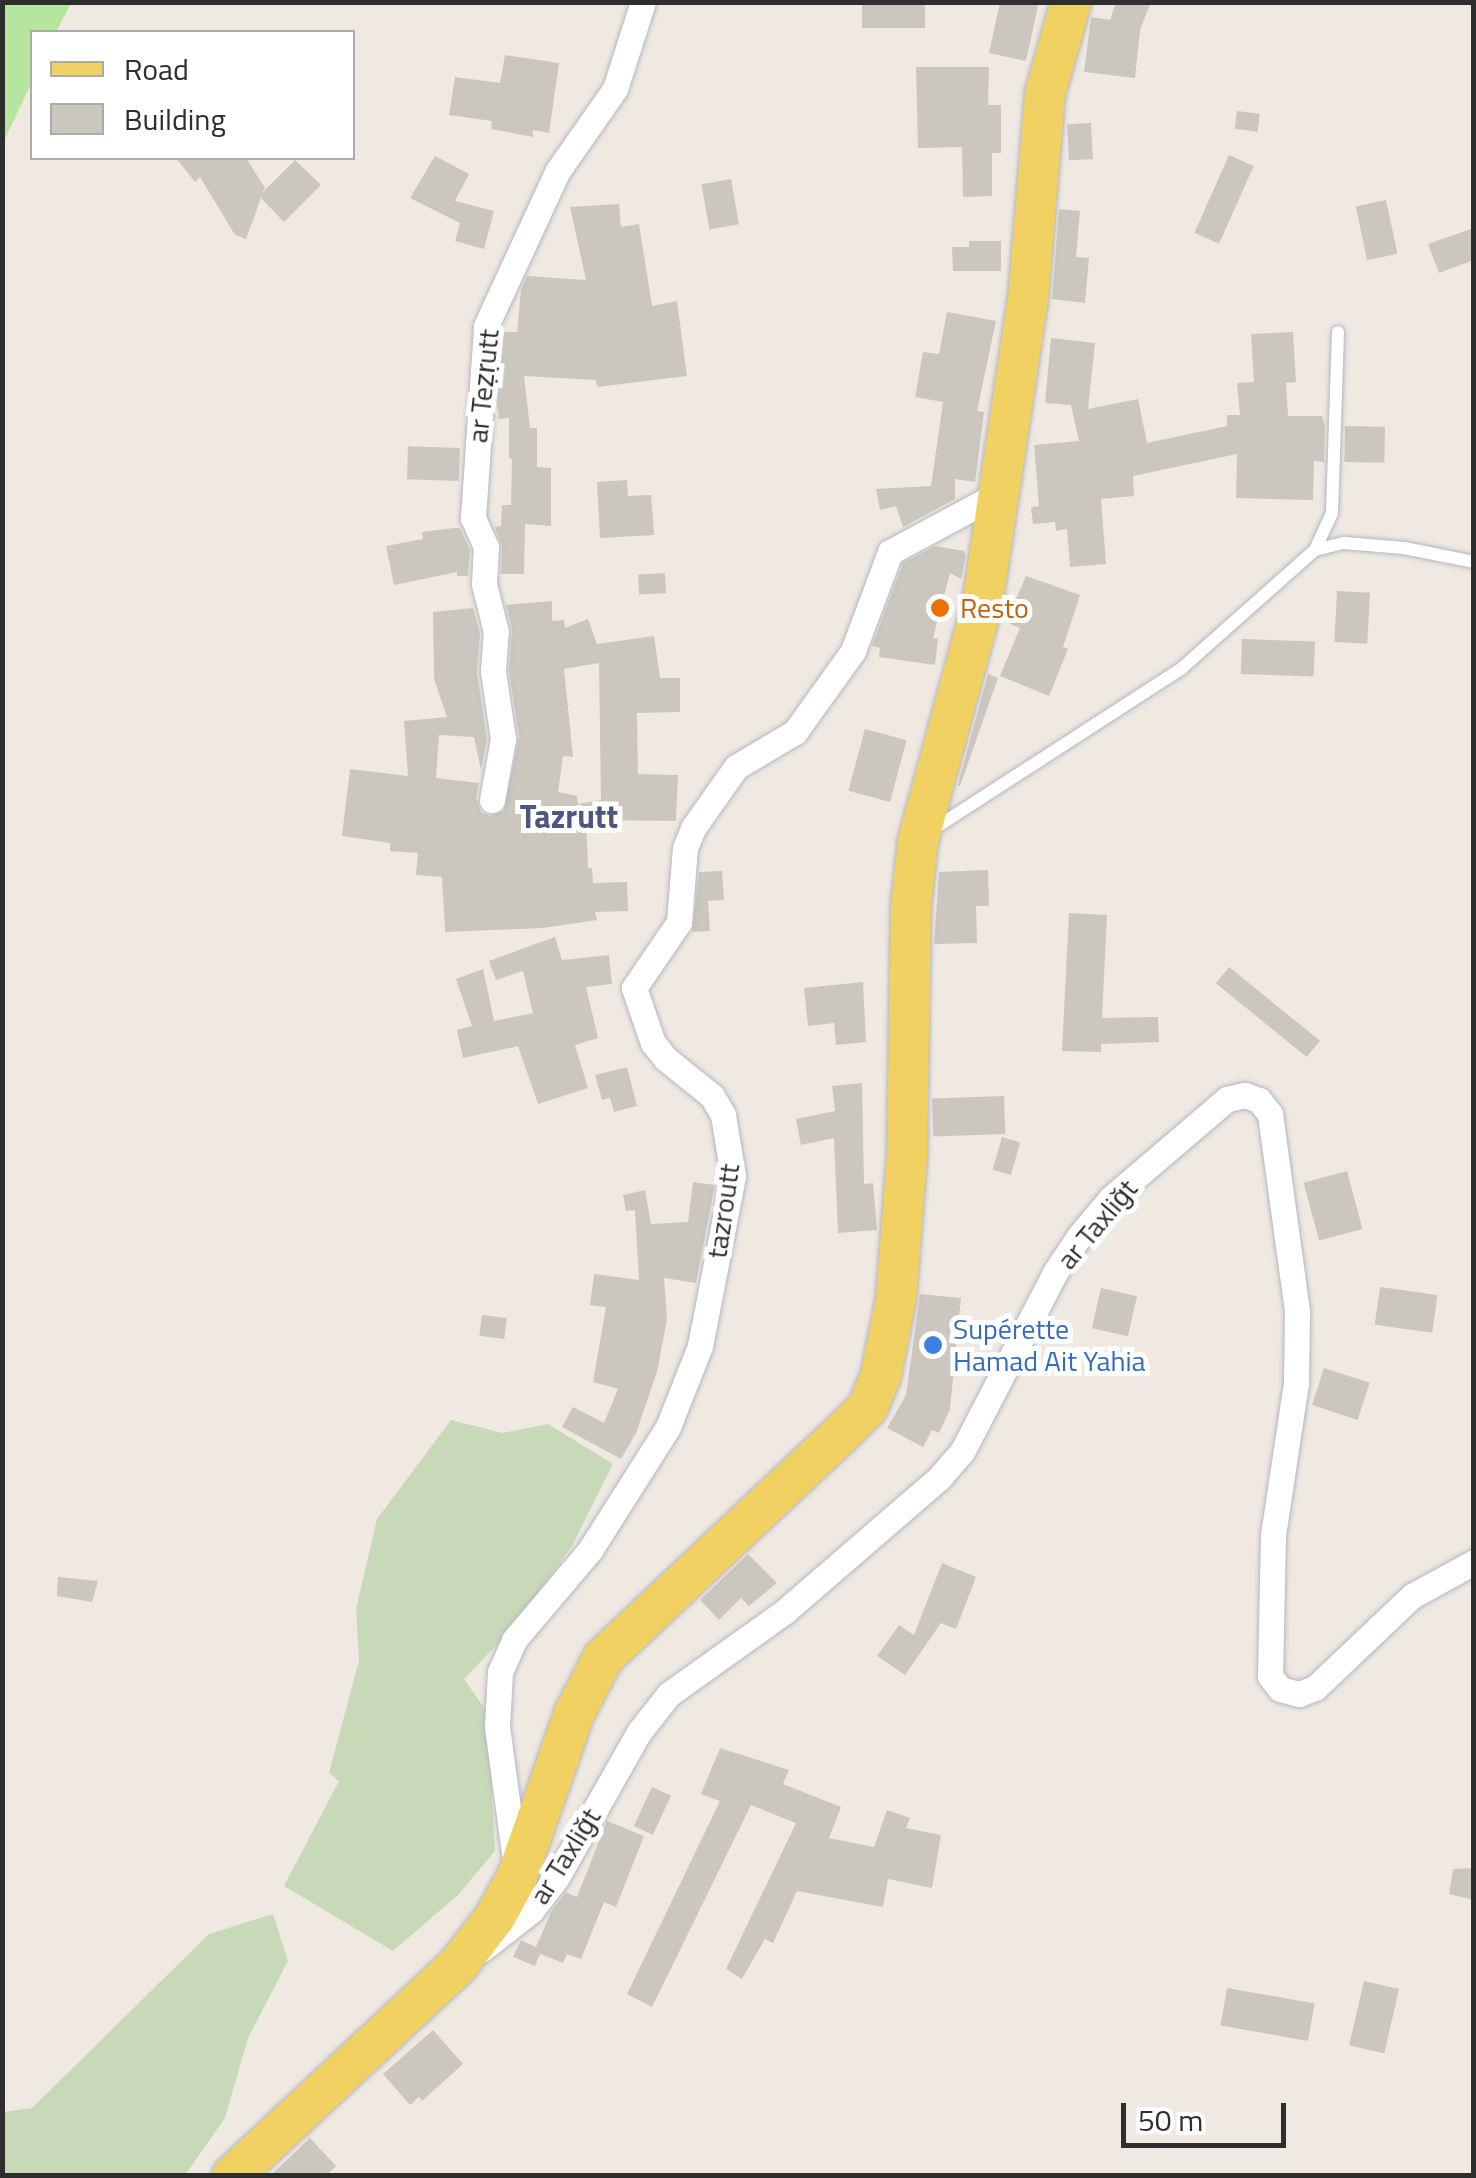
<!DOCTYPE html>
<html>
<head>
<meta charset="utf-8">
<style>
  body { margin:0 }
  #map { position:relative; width:1476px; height:2178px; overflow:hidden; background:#efe9e1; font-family:"Titillium Web",sans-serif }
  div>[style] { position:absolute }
  .green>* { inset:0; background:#b6e59e }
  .cemetery>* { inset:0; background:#c8d9b8 }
  .building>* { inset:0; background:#cbc7bf; transform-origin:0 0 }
  .roads { filter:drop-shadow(0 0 2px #b4b7c1) drop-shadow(0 0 2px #b4b7c1) }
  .service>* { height:12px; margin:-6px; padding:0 6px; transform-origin:6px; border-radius:6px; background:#fff }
  .minor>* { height:25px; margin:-12.5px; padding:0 12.5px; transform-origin:12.5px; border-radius:12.5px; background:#fff }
  .primary>* { height:40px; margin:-20px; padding:0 20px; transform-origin:20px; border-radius:20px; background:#f2d163 }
  .dots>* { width:28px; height:28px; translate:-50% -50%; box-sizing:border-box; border:5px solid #fff; border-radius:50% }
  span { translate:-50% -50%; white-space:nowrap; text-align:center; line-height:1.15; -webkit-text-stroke:10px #fff; paint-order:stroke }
  .street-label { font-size:28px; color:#2e2e2e }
  .food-label { font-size:28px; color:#c56008 }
  .left { translate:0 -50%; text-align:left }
  .shop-label { font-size:28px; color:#366cbe }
  .quarter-label { font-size:32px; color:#4d5680; font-weight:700 }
  .frame { position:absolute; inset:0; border:5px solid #2e2e2e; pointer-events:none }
  .legend { position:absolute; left:30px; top:30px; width:325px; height:130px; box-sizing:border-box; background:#fff; border:2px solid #ababab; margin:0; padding:12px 18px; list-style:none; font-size:30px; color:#2e2e2e }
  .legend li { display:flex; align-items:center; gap:20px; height:50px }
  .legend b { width:50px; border:2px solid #ababab }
  .scale { position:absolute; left:1121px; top:2103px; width:165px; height:45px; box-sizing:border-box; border:5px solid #2e2e2e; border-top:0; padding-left:12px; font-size:30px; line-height:35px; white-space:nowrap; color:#2e2e2e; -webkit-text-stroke:8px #fff; paint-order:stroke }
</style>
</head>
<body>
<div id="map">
  <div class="green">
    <div style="clip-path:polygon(3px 2px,71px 3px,56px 32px,32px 32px,32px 82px,3px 143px)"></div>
  </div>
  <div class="cemetery">
    <div style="clip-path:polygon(451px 1420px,503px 1433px,548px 1424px,613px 1464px,572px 1546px,512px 1629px,464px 1679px,487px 1712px,495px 1851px,458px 1895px,393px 1951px,284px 1886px,339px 1781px,329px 1773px,359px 1660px,356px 1609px,377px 1519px)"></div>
    <div style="clip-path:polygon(273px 1914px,288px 1961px,248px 2038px,225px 2118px,185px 2175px,3px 2175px,3px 2112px,32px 2108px,209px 1934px)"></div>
  </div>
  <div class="building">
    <div style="left:862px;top:2px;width:63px;height:26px"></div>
    <div style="clip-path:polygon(1000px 2px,1039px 2px,1026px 61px,989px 53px)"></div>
    <div style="clip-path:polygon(1116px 2px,1151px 2px,1140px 30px,1135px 78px,1084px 72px,1091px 17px,1110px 20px)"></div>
    <div style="clip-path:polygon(505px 55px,559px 63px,549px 133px,533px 130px,533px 137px,491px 129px,492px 121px,449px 115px,455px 77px,500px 83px)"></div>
    <div style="clip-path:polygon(916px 67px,989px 67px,988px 105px,1001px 105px,1001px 153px,992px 153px,992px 196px,963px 197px,962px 147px,918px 148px)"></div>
    <div style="left:1237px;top:111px;width:23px;height:18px;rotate:7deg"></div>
    <div style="left:1091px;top:123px;width:36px;height:24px;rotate:87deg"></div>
    <div style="left:1229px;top:155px;width:27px;height:85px;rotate:24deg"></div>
    <div style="clip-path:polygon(435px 156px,469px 174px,455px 201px,494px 211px,484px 249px,455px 241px,460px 223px,410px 198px)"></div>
    <div style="clip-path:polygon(176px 158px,246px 158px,265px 188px,262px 193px,295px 160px,321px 185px,284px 222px,261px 198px,246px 239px,235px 235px,200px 177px,195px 182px)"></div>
    <div style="left:731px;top:179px;width:46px;height:30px;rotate:80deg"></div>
    <div style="left:1386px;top:200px;width:55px;height:31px;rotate:78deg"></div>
    <div style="clip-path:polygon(619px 204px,621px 227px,639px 224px,652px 306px,677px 301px,687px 376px,597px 387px,596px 380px,524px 376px,530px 428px,537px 428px,537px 467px,551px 468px,551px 526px,525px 524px,524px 574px,501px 574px,502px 547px,495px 527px,501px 526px,502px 505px,511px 505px,512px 459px,509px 458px,509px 418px,499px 419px,497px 402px,504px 332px,517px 332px,521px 290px,527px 276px,586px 280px,570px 207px)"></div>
    <div style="clip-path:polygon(1059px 209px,1080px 211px,1076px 257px,1089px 258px,1085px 303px,1052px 299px)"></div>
    <div style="clip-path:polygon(1474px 228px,1474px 260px,1439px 273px,1428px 244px)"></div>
    <div style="clip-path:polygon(969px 241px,1001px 241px,1001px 271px,953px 271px,952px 247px,969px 247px)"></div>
    <div style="clip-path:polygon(947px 312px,996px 321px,977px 411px,984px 412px,975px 482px,955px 479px,955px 499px,903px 527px,896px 506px,880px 510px,876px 489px,931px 486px,943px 402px,915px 397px,923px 352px,939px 354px)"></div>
    <div style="clip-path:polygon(1293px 332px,1296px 382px,1286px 383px,1288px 416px,1322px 416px,1325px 425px,1324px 462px,1314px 461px,1313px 500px,1236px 498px,1237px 454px,1133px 476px,1134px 496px,1101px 499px,1106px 564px,1070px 567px,1067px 529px,1056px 531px,1055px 522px,1033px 524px,1031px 507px,1039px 506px,1034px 445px,1079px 441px,1071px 405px,1045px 403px,1051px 338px,1095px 343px,1088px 409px,1138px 399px,1147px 443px,1227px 426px,1227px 415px,1240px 415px,1237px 383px,1254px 382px,1251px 334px)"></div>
    <div style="left:1345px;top:426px;width:40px;height:36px;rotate:1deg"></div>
    <div style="left:460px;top:448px;width:33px;height:52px;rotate:92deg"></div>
    <div style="clip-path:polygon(627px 480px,628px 496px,651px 495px,654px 535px,600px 538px,597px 482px)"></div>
    <div style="clip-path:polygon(454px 528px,460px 528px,470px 550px,468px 576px,457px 576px,457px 572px,394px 585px,386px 546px,423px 539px,422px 532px)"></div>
    <div style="clip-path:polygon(935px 546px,964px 551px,966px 556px,961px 579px,950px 573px,933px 638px,938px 638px,935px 665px,879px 657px,880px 648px,872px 646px,903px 563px)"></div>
    <div style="left:665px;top:573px;width:20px;height:27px;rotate:87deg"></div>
    <div style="clip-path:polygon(1026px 576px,1080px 595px,1063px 647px,1068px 649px,1049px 696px,1000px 676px,1020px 628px,1006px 622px)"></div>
    <div style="left:1337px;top:591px;width:33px;height:51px;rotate:3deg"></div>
    <div style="clip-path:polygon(evenodd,552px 601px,552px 621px,564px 620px,565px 628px,588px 619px,597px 644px,654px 636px,660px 678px,680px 678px,680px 712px,637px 713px,638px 774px,678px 775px,676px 821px,586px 820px,588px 868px,592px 868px,593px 883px,627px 882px,628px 911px,595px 912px,597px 920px,543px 928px,445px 932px,442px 877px,416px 875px,418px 853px,390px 851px,390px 843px,342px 836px,350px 769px,408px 776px,404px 721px,447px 717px,434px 679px,433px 612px,473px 608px,480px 633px,477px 673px,487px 739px,481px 770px,474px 737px,439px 735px,436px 778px,479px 783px,476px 798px,481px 812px,490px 816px,504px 811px,519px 737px,509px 670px,512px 629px,506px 605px,552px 601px,599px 663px,601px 800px,578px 804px,577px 796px,558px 792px,563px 756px,573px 757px,564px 669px,599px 663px)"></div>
    <div style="left:1242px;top:639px;width:73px;height:35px;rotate:2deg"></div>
    <div style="clip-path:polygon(988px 674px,998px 678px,960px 786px,958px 785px)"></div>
    <div style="left:865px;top:729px;width:43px;height:64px;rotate:15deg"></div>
    <div style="clip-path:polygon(988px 870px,989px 906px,976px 906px,977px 943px,934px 944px,939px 872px)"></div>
    <div style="clip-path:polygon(722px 871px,724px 900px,708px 901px,710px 931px,692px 932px,699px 872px)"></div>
    <div style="clip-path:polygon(1069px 913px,1107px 915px,1102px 1018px,1158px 1017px,1159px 1042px,1101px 1044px,1101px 1052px,1062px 1051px)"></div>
    <div style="clip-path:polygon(555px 937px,562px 960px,609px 955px,612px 984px,586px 987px,598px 1038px,575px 1045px,588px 1088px,538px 1104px,518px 1046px,463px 1058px,457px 1030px,472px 1026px,456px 979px,483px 969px,494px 1021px,533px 1013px,523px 971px,496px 980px,489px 961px)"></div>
    <div style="left:1229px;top:967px;width:117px;height:21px;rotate:39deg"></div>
    <div style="clip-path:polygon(863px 982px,866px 1042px,836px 1045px,834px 1023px,808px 1026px,804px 988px)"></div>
    <div style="clip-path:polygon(627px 1067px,637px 1106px,614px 1112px,610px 1098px,602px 1100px,595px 1075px)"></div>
    <div style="clip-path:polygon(862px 1083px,864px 1184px,873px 1183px,877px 1230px,838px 1233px,834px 1138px,801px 1145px,796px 1119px,835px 1111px,832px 1086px)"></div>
    <div style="left:1004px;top:1096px;width:38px;height:72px;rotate:88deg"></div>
    <div style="left:1002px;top:1137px;width:19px;height:34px;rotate:16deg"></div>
    <div style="left:1347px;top:1171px;width:60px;height:45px;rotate:75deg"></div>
    <div style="clip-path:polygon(693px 1182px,715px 1185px,696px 1283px,664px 1278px,667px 1319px,657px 1372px,636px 1433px,621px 1459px,562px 1427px,573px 1407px,604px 1423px,618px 1389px,593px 1382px,606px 1307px,590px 1305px,594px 1274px,639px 1280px,635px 1210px,626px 1211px,623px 1195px,645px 1190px,651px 1224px,688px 1222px)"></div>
    <div style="left:1380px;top:1287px;width:58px;height:38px;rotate:8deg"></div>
    <div style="left:1101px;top:1288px;width:37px;height:41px;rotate:13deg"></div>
    <div style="clip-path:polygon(920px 1294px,961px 1298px,950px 1409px,939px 1433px,932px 1430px,923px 1447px,887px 1428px,906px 1395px)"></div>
    <div style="left:482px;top:1315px;width:25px;height:21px;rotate:7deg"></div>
    <div style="left:1324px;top:1368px;width:48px;height:39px;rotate:18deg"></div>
    <div style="clip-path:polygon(748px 1554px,777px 1583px,749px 1606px,741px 1598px,719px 1620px,700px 1600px)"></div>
    <div style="clip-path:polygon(942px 1563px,976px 1577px,956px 1629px,941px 1623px,905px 1675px,877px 1656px,899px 1625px,914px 1635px)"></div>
    <div style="clip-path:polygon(58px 1577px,98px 1581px,92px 1602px,57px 1596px)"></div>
    <div style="clip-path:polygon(720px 1748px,789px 1770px,783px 1784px,841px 1807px,829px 1838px,874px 1847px,887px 1810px,910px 1818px,906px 1828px,941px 1835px,932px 1888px,888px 1879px,883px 1907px,797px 1891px,773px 1943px,765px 1939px,742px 1979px,726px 1969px,796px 1823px,751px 1805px,652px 2007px,627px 1994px,720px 1801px,701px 1794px)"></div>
    <div style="left:652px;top:1787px;width:21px;height:43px;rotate:25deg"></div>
    <div style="clip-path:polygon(607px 1821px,644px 1836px,616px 1907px,604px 1902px,581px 1959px,567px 1954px,563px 1963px,540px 1954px,535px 1966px,513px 1957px,521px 1940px,536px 1947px,551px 1912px,566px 1892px,577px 1897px)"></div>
    <div style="clip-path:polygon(1474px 1868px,1474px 1900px,1449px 1894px,1453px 1869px)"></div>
    <div style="left:1364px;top:1981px;width:36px;height:66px;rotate:13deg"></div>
    <div style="left:1227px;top:1988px;width:89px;height:38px;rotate:10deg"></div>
    <div style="clip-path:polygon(433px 2030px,463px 2064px,422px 2101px,419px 2097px,410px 2105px,383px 2074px)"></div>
    <div style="clip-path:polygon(310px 2138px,336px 2166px,326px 2176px,270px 2176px)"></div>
  </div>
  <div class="roads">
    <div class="service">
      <div style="left:1315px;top:550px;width:30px;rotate:-14deg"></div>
      <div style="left:1344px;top:543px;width:60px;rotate:4.8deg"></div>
      <div style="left:1404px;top:548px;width:71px;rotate:11.3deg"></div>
      <div style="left:932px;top:830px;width:298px;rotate:-32.9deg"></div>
      <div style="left:1182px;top:668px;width:178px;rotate:-41.6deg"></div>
      <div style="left:1315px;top:550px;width:41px;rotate:-65.3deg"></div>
      <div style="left:1332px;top:513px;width:181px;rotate:-88.1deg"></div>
    </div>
    <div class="minor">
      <div style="left:492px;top:800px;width:62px;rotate:-79.8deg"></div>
      <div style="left:503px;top:739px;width:69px;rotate:-98.4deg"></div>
      <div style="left:493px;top:671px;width:39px;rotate:-86deg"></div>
      <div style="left:496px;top:632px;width:49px;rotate:-104deg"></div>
      <div style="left:484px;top:584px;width:37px;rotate:-87deg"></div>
      <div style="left:486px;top:547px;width:32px;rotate:-114deg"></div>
      <div style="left:473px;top:518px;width:192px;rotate:-86.1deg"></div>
      <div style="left:486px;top:326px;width:170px;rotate:-65.2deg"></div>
      <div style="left:557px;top:172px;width:101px;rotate:-55.1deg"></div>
      <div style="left:615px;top:89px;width:91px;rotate:-72.2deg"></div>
      <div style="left:516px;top:1867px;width:142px;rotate:-97.7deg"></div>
      <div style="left:497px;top:1726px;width:54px;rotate:-86.8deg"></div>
      <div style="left:500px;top:1672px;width:35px;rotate:-66deg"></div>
      <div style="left:514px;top:1640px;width:118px;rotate:-49.8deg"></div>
      <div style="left:590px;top:1550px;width:146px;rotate:-57.6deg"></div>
      <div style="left:668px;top:1427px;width:87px;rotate:-68.4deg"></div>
      <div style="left:700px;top:1346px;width:173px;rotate:-79deg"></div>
      <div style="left:733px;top:1176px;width:62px;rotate:-99.3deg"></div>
      <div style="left:723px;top:1115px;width:22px;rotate:-120deg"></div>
      <div style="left:712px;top:1096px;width:59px;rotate:-141.2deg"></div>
      <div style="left:666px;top:1059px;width:21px;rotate:-129deg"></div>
      <div style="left:653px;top:1043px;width:58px;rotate:-109.1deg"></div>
      <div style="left:634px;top:988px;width:80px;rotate:-55.7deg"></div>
      <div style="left:679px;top:922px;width:74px;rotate:-85.4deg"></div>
      <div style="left:685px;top:848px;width:22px;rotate:-68deg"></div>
      <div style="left:693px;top:828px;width:75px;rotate:-54.8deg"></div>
      <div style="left:736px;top:767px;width:69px;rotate:-30.7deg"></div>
      <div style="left:795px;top:732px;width:100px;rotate:-54.4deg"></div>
      <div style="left:853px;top:651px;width:106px;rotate:-69.5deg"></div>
      <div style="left:890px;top:552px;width:127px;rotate:-28.2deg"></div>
      <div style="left:481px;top:1950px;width:63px;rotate:-38deg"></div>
      <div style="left:531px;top:1911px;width:43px;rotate:-52.6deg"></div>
      <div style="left:557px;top:1877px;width:167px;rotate:-60.5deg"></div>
      <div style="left:639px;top:1732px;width:48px;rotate:-51.7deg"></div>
      <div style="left:669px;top:1694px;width:141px;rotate:-35.5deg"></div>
      <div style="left:784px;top:1612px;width:205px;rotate:-40.8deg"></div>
      <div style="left:939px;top:1478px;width:35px;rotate:-49deg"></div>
      <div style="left:962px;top:1452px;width:204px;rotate:-62.6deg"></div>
      <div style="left:1056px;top:1271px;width:43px;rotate:-56.3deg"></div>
      <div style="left:1080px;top:1235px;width:48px;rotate:-50deg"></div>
      <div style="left:1111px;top:1198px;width:153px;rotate:-40.5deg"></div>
      <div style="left:1227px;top:1099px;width:18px;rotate:-13deg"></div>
      <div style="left:1245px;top:1095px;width:15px;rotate:20deg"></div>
      <div style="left:1259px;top:1100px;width:18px;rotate:52deg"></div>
      <div style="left:1270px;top:1114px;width:200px;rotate:82.2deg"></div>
      <div style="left:1297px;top:1312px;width:71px;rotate:90.8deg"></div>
      <div style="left:1296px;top:1383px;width:154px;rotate:98.6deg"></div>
      <div style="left:1273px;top:1535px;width:141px;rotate:91.2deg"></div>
      <div style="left:1270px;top:1676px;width:16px;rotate:52deg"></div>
      <div style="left:1280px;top:1689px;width:20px;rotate:15deg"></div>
      <div style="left:1299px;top:1694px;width:17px;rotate:-21deg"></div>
      <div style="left:1315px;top:1688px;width:134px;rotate:-43.5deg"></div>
      <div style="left:1412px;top:1596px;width:71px;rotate:-28.7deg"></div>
    </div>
    <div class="primary">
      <div style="left:232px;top:2176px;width:309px;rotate:-43deg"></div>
      <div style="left:458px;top:1965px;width:61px;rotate:-52.4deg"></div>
      <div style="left:495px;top:1917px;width:46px;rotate:-61.2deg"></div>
      <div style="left:517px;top:1877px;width:173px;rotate:-70.7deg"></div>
      <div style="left:574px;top:1714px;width:63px;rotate:-62.6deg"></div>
      <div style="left:603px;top:1658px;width:334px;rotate:-43.3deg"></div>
      <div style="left:846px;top:1429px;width:31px;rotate:-45deg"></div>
      <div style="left:868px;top:1407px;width:35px;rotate:-68deg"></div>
      <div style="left:881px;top:1375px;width:77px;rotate:-78.8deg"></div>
      <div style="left:896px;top:1299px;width:143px;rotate:-85.6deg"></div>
      <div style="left:907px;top:1156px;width:251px;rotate:-89.1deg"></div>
      <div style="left:911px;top:905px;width:64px;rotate:-83.8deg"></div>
      <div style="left:918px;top:841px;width:244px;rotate:-74.8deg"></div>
      <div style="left:982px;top:606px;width:309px;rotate:-81.5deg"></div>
      <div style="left:1028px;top:300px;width:207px;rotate:-85.3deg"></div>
      <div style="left:1045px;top:94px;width:96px;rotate:-74.2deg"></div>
    </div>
  </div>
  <div class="dots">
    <div style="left:940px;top:608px;background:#e8710a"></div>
    <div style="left:933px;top:1345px;background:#3f7fe0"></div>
  </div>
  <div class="street-label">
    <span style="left:483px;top:386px;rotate:-84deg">ar Teẓṛutt</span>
    <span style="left:723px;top:1211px;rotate:-82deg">tazroutt</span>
    <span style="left:1097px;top:1224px;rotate:-50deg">ar Taxliǧt</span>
    <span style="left:565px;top:1856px;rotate:-58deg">ar Taxliǧt</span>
  </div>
  <div class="food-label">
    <span class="left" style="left:960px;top:608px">Resto</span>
  </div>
  <div class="shop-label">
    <span class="left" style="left:953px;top:1345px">Supérette<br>Hamad Ait Yahia</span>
  </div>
  <div class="quarter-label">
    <span style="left:569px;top:816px">Tazrutt</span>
  </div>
  <div class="frame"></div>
  <ul class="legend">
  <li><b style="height:12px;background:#f2d163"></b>Road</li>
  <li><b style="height:28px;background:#cbc7bf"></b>Building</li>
  </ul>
  <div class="scale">50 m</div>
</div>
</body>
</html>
